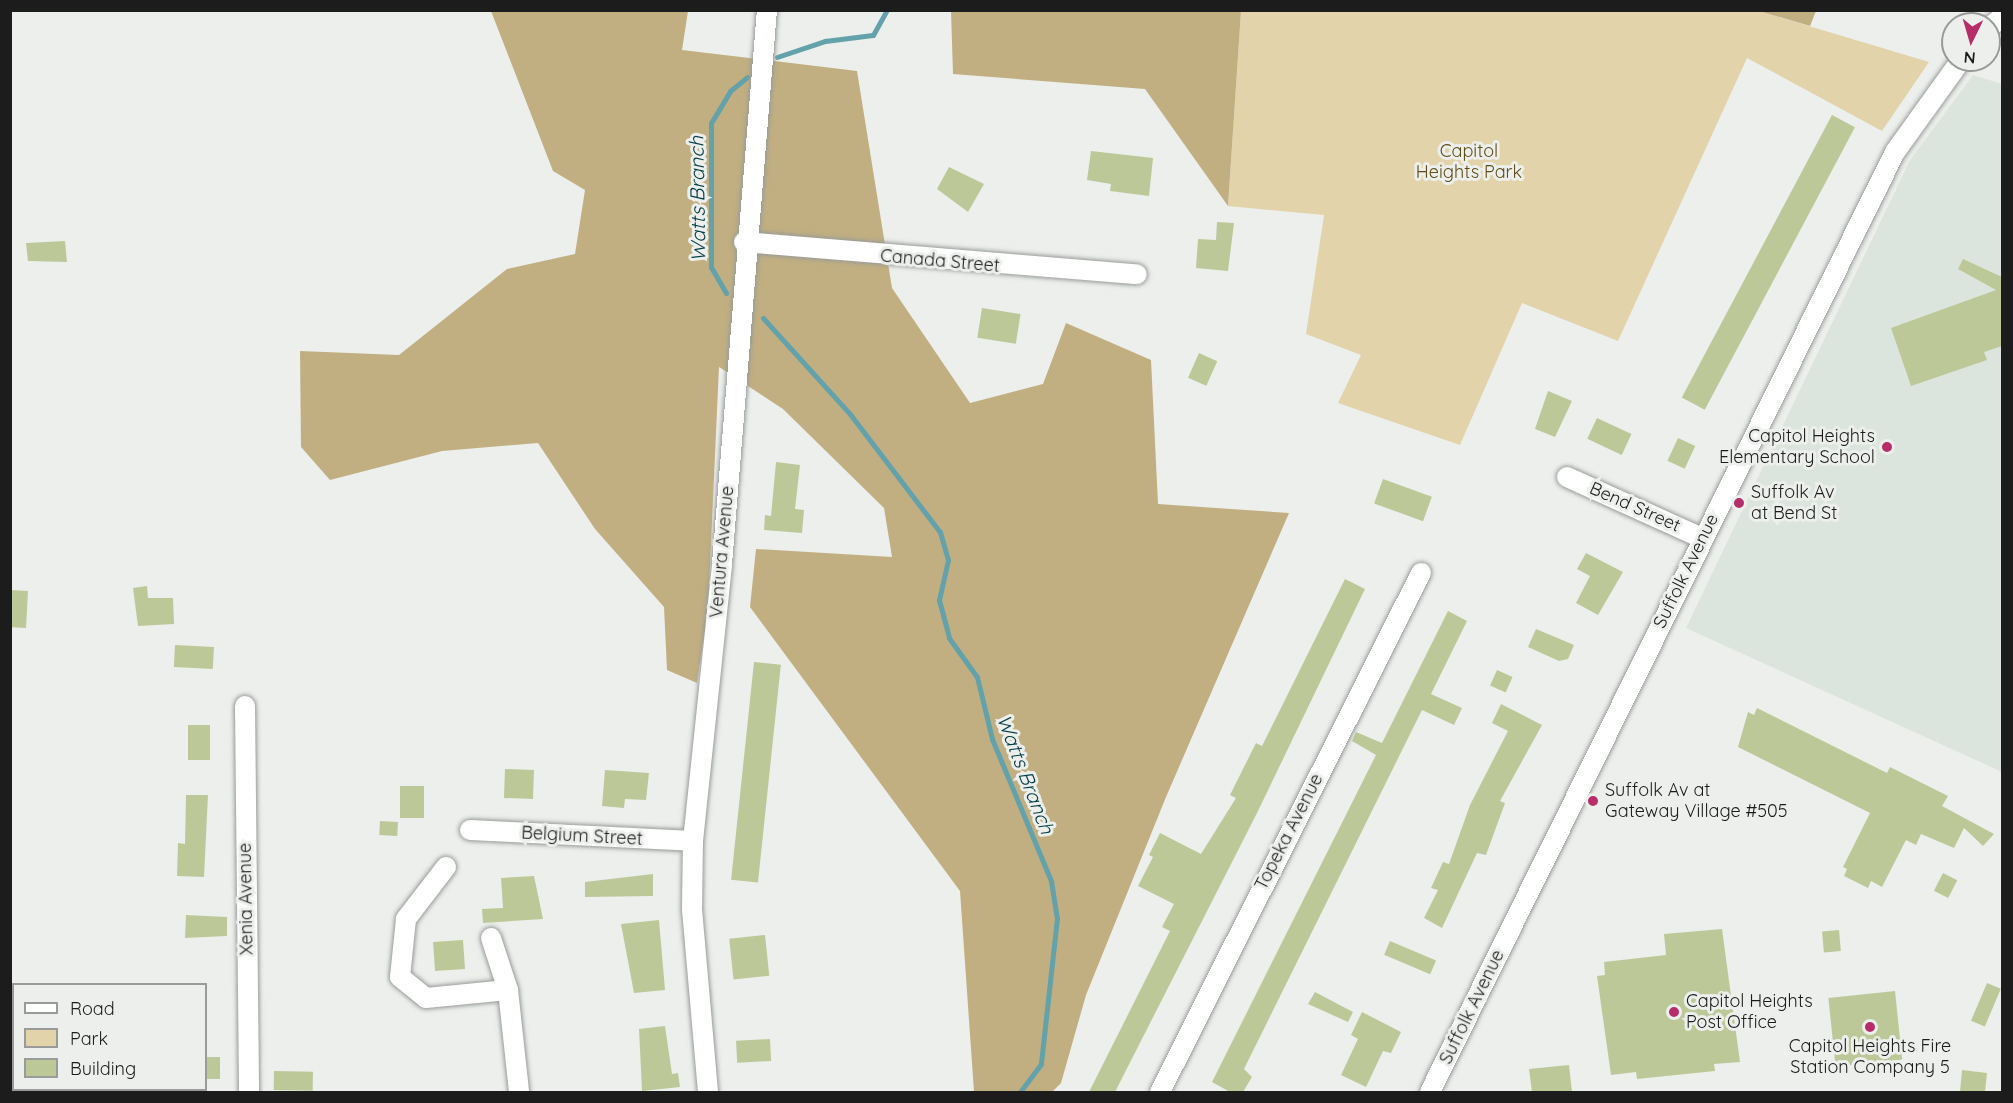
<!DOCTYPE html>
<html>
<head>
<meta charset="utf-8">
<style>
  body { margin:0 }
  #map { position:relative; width:2013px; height:1103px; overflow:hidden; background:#ecefec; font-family:Quicksand,sans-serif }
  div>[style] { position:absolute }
  .built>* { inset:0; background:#dce5dd }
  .green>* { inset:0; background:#e3d3ab }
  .forest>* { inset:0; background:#c1af81 }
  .stream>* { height:5px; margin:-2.5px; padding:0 2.5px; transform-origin:2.5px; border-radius:2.5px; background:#63a1ab }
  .building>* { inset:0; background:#bdc899; transform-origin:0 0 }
  .roads { filter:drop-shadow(0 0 2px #999c99) drop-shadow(0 0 2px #999c99) }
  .minor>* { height:20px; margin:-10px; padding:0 10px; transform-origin:10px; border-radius:10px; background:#fff }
  .dots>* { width:16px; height:16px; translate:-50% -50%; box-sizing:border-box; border:3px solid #ecefec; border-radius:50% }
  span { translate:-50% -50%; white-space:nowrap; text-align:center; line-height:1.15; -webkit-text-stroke:6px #ecefec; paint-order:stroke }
  .park-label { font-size:18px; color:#604d15 }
  .street-label { font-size:18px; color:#1b1c1b }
  .poi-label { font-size:18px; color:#1b1c1b }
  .right { translate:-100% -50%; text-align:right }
  .left { translate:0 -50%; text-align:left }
  .water-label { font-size:20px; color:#003c44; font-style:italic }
  .frame { position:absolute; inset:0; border:12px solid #1b1c1b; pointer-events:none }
  .legend { position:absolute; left:12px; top:983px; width:195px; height:108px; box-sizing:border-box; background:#ecefec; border:2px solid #989b98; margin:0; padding:8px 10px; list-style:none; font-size:18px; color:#1b1c1b }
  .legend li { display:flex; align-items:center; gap:12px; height:30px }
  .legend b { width:30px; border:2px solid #989b98 }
  .north { position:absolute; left:1941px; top:12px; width:60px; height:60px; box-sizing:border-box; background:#ecefec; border:2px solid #989b98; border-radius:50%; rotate:185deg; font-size:16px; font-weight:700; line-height:24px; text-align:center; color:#1b1c1b }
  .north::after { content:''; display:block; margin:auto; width:21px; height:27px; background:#b72d6a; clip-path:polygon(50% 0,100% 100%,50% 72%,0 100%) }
</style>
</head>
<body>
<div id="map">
  <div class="built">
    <div style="clip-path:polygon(1973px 75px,2002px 84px,2002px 772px,1686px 628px,1910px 160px)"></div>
  </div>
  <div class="green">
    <div style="clip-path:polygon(1241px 11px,1759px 11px,1929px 62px,1882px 131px,1747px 58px,1618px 341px,1522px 303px,1460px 445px,1338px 403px,1361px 355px,1306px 334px,1324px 215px,1228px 206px)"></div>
  </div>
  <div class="forest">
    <div style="clip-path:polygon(491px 11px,688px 11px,682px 50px,857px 71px,892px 288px,970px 403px,1043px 384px,1066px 323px,1151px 360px,1158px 504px,1289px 513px,1166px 797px,1086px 995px,1061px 1083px,1052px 1092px,974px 1092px,960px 891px,750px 607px,756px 549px,892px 557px,884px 508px,783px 409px,719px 367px,708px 610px,697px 683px,667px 670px,664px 607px,595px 529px,538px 443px,442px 451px,330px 480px,301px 447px,300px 351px,399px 355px,507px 269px,575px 254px,585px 190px,553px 171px)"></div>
    <div style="clip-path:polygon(951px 11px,1241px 11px,1228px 206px,1145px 89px,953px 74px)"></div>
    <div style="clip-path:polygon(1759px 11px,1816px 10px,1816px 11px,1810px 26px)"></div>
  </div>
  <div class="stream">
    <div style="left:777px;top:57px;width:51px;rotate:-18.4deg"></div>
    <div style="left:825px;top:41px;width:48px;rotate:-7.1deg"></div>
    <div style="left:873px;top:35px;width:29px;rotate:-61deg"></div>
    <div style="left:726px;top:293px;width:30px;rotate:-120deg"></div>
    <div style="left:711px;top:267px;width:144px;rotate:-90deg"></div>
    <div style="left:711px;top:123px;width:37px;rotate:-59deg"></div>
    <div style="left:730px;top:91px;width:22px;rotate:-39deg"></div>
    <div style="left:763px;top:318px;width:130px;rotate:47.8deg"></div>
    <div style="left:850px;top:414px;width:148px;rotate:52.7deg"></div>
    <div style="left:940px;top:532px;width:29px;rotate:74deg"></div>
    <div style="left:948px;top:560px;width:41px;rotate:102.7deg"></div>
    <div style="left:939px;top:600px;width:39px;rotate:75deg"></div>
    <div style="left:949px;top:638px;width:48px;rotate:54.3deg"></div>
    <div style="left:977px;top:677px;width:64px;rotate:76.4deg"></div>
    <div style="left:992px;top:739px;width:154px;rotate:67.4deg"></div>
    <div style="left:1051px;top:881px;width:37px;rotate:81deg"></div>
    <div style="left:1057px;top:918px;width:147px;rotate:96.3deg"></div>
    <div style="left:1041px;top:1064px;width:35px;rotate:127deg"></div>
  </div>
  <div class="building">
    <div style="left:1832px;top:115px;width:26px;height:320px;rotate:28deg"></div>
    <div style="clip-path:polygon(1091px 151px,1153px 158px,1149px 196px,1110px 191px,1111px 184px,1087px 180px)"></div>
    <div style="clip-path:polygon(949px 167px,984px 184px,968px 212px,937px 189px)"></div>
    <div style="clip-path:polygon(1217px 222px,1234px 223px,1228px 271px,1196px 268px,1198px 239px,1216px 240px)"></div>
    <div style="clip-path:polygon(65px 241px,67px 262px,28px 261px,26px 243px)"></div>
    <div style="clip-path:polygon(1963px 259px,2002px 277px,2002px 346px,1984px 352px,1987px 360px,1911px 386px,1891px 328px,1996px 290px,1958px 269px)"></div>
    <div style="left:982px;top:308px;width:39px;height:30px;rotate:9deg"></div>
    <div style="left:1199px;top:353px;width:20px;height:27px;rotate:24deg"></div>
    <div style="clip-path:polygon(1548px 391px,1572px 401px,1555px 437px,1535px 429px)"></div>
    <div style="left:1597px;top:418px;width:38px;height:23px;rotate:25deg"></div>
    <div style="left:1678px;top:438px;width:19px;height:25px;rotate:25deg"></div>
    <div style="clip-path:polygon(776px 462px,800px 465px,795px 509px,804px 510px,802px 533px,764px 530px,765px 515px,771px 516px)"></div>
    <div style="left:1383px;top:479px;width:52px;height:26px;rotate:20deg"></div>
    <div style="clip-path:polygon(1586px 553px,1623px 572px,1598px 615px,1576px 603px,1590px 576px,1577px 569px)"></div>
    <div style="clip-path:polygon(1345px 579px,1365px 589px,1257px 813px,1115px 1092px,1089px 1092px,1170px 931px,1162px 927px,1174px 904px,1138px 886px,1153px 857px,1149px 855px,1160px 833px,1201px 854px,1236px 798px,1230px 795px,1256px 743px,1262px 746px)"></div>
    <div style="clip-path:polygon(147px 586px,148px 598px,173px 598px,174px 624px,138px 626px,133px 588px)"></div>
    <div style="left:10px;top:590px;width:18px;height:37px;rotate:3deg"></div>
    <div style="clip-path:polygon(1448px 611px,1467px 621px,1431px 694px,1462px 708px,1454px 725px,1422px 710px,1244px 1069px,1252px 1077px,1243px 1092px,1230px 1092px,1212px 1082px,1376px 755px,1352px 741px,1356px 732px,1382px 743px)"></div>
    <div style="clip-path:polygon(1536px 629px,1574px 645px,1568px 659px,1559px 661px,1528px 647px)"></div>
    <div style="left:175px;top:645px;width:39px;height:22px;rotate:3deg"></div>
    <div style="left:754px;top:662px;width:27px;height:219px;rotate:6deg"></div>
    <div style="left:1497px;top:670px;width:17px;height:17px;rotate:24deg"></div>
    <div style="clip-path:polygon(1501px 704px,1542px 725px,1500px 801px,1505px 803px,1486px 855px,1477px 853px,1442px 928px,1424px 918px,1438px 890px,1431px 888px,1443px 862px,1449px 864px,1470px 805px,1508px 731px,1492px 723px)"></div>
    <div style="clip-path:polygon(1757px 708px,1887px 773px,1890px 767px,1948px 796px,1942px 806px,1994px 834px,1983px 846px,1964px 828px,1954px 848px,1921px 834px,1916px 845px,1906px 840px,1882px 887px,1871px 881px,1868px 888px,1844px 876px,1847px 869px,1843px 867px,1870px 813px,1738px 747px,1748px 712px,1754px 715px)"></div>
    <div style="left:188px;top:725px;width:22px;height:35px"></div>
    <div style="left:505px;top:769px;width:29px;height:29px;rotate:2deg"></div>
    <div style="clip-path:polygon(605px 770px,649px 773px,646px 800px,625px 799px,624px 808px,602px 806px)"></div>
    <div style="left:400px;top:786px;width:24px;height:32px"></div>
    <div style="clip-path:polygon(186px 795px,208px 795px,204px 877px,177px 876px,178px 843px,185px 844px)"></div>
    <div style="left:380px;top:821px;width:18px;height:14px;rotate:3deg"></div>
    <div style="left:1943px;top:873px;width:16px;height:20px;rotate:27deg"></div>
    <div style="clip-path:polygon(653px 874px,653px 896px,585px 897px,585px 882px)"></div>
    <div style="clip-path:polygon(534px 876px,543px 919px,483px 923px,482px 909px,503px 908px,501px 878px)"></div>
    <div style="clip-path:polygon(186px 915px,227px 917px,227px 936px,185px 938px)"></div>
    <div style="clip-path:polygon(659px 920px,665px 990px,634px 993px,621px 924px)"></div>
    <div style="clip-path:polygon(1722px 929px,1740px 1062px,1714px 1064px,1715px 1071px,1637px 1079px,1636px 1072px,1611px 1075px,1597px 976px,1605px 975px,1604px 962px,1666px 955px,1664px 934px)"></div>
    <div style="left:1839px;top:930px;width:21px;height:17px;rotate:85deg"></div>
    <div style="left:765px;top:935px;width:41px;height:36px;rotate:84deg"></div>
    <div style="left:463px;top:940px;width:29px;height:30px;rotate:86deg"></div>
    <div style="left:1390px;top:941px;width:50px;height:15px;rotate:23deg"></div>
    <div style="left:1987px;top:983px;width:15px;height:41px;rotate:23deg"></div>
    <div style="left:1895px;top:991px;width:69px;height:67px;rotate:84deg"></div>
    <div style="clip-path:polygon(1315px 992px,1353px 1012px,1348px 1022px,1308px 1004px)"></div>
    <div style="clip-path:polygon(1362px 1012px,1401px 1032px,1391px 1053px,1383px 1051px,1366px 1087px,1341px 1075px,1358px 1039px,1351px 1035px)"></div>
    <div style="clip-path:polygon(665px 1026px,672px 1074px,678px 1073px,680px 1087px,642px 1091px,639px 1029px)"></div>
    <div style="left:770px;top:1039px;width:22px;height:34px;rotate:87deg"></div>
    <div style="left:206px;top:1057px;width:14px;height:22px"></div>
    <div style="clip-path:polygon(1569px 1065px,1572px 1092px,1532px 1092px,1529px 1069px)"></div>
    <div style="clip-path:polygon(1962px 1070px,1987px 1073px,1985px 1092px,1960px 1092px)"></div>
    <div style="left:274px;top:1071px;width:39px;height:19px;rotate:1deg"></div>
  </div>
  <div class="roads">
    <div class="minor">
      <div style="left:1989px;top:28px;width:17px;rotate:-40deg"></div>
      <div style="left:744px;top:242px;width:394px;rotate:4.7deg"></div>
      <div style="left:1567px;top:477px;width:148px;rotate:24.3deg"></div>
      <div style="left:245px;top:706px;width:386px;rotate:89.4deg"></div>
      <div style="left:470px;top:830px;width:223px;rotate:2.8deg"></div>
      <div style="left:446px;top:867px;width:66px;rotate:127.6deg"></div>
      <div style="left:406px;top:919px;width:58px;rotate:95.9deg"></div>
      <div style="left:400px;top:977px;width:33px;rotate:39deg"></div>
      <div style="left:426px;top:998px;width:82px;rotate:-5.6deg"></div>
      <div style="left:491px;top:938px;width:55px;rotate:71.9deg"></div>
      <div style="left:508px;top:990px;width:103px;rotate:83.8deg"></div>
      <div style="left:708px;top:1092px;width:183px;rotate:-95deg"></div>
      <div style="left:692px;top:910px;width:69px;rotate:-89.2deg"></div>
      <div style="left:693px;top:841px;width:279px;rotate:-84deg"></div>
      <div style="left:722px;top:564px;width:556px;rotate:-85.36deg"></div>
      <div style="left:1160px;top:1092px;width:581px;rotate:-63.3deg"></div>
      <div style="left:1430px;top:1092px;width:1049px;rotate:-63.68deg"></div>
      <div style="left:1895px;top:152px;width:113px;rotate:-54.3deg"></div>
    </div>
  </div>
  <div class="dots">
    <div style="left:1887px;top:447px;background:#b72d6a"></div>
    <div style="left:1739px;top:503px;background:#b72d6a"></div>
    <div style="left:1593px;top:801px;background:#b72d6a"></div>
    <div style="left:1674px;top:1012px;background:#b72d6a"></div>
    <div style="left:1870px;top:1027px;background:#b72d6a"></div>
  </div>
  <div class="park-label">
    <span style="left:1469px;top:162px">Capitol<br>Heights Park</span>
  </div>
  <div class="street-label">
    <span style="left:940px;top:261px;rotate:5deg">Canada Street</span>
    <span style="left:1635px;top:507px;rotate:24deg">Bend Street</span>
    <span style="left:722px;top:552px;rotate:-85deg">Ventura Avenue</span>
    <span style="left:1686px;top:571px;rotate:-64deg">Suffolk Avenue</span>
    <span style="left:1289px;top:832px;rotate:-63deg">Topeka Avenue</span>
    <span style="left:582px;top:836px;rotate:3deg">Belgium Street</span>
    <span style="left:246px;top:899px;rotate:-91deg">Xenia Avenue</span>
    <span style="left:1472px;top:1007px;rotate:-64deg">Suffolk Avenue</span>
  </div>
  <div class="poi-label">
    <span class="right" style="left:1875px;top:447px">Capitol Heights<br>Elementary School</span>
    <span class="left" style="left:1751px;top:503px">Suffolk Av<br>at Bend St</span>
    <span class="left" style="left:1605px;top:801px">Suffolk Av at<br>Gateway Village #505</span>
    <span class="left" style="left:1686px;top:1012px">Capitol Heights<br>Post Office</span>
    <span style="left:1870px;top:1057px">Capitol Heights Fire<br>Station Company 5</span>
  </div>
  <div class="water-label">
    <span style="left:697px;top:199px;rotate:-91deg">Watts Branch</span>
    <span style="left:1026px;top:774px;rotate:69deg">Watts Branch</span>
  </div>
  <div class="frame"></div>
  <ul class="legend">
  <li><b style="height:8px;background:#fff"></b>Road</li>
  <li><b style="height:16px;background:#e3d3ab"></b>Park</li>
  <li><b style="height:16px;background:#bdc899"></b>Building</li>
  </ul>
  <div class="north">N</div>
</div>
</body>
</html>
